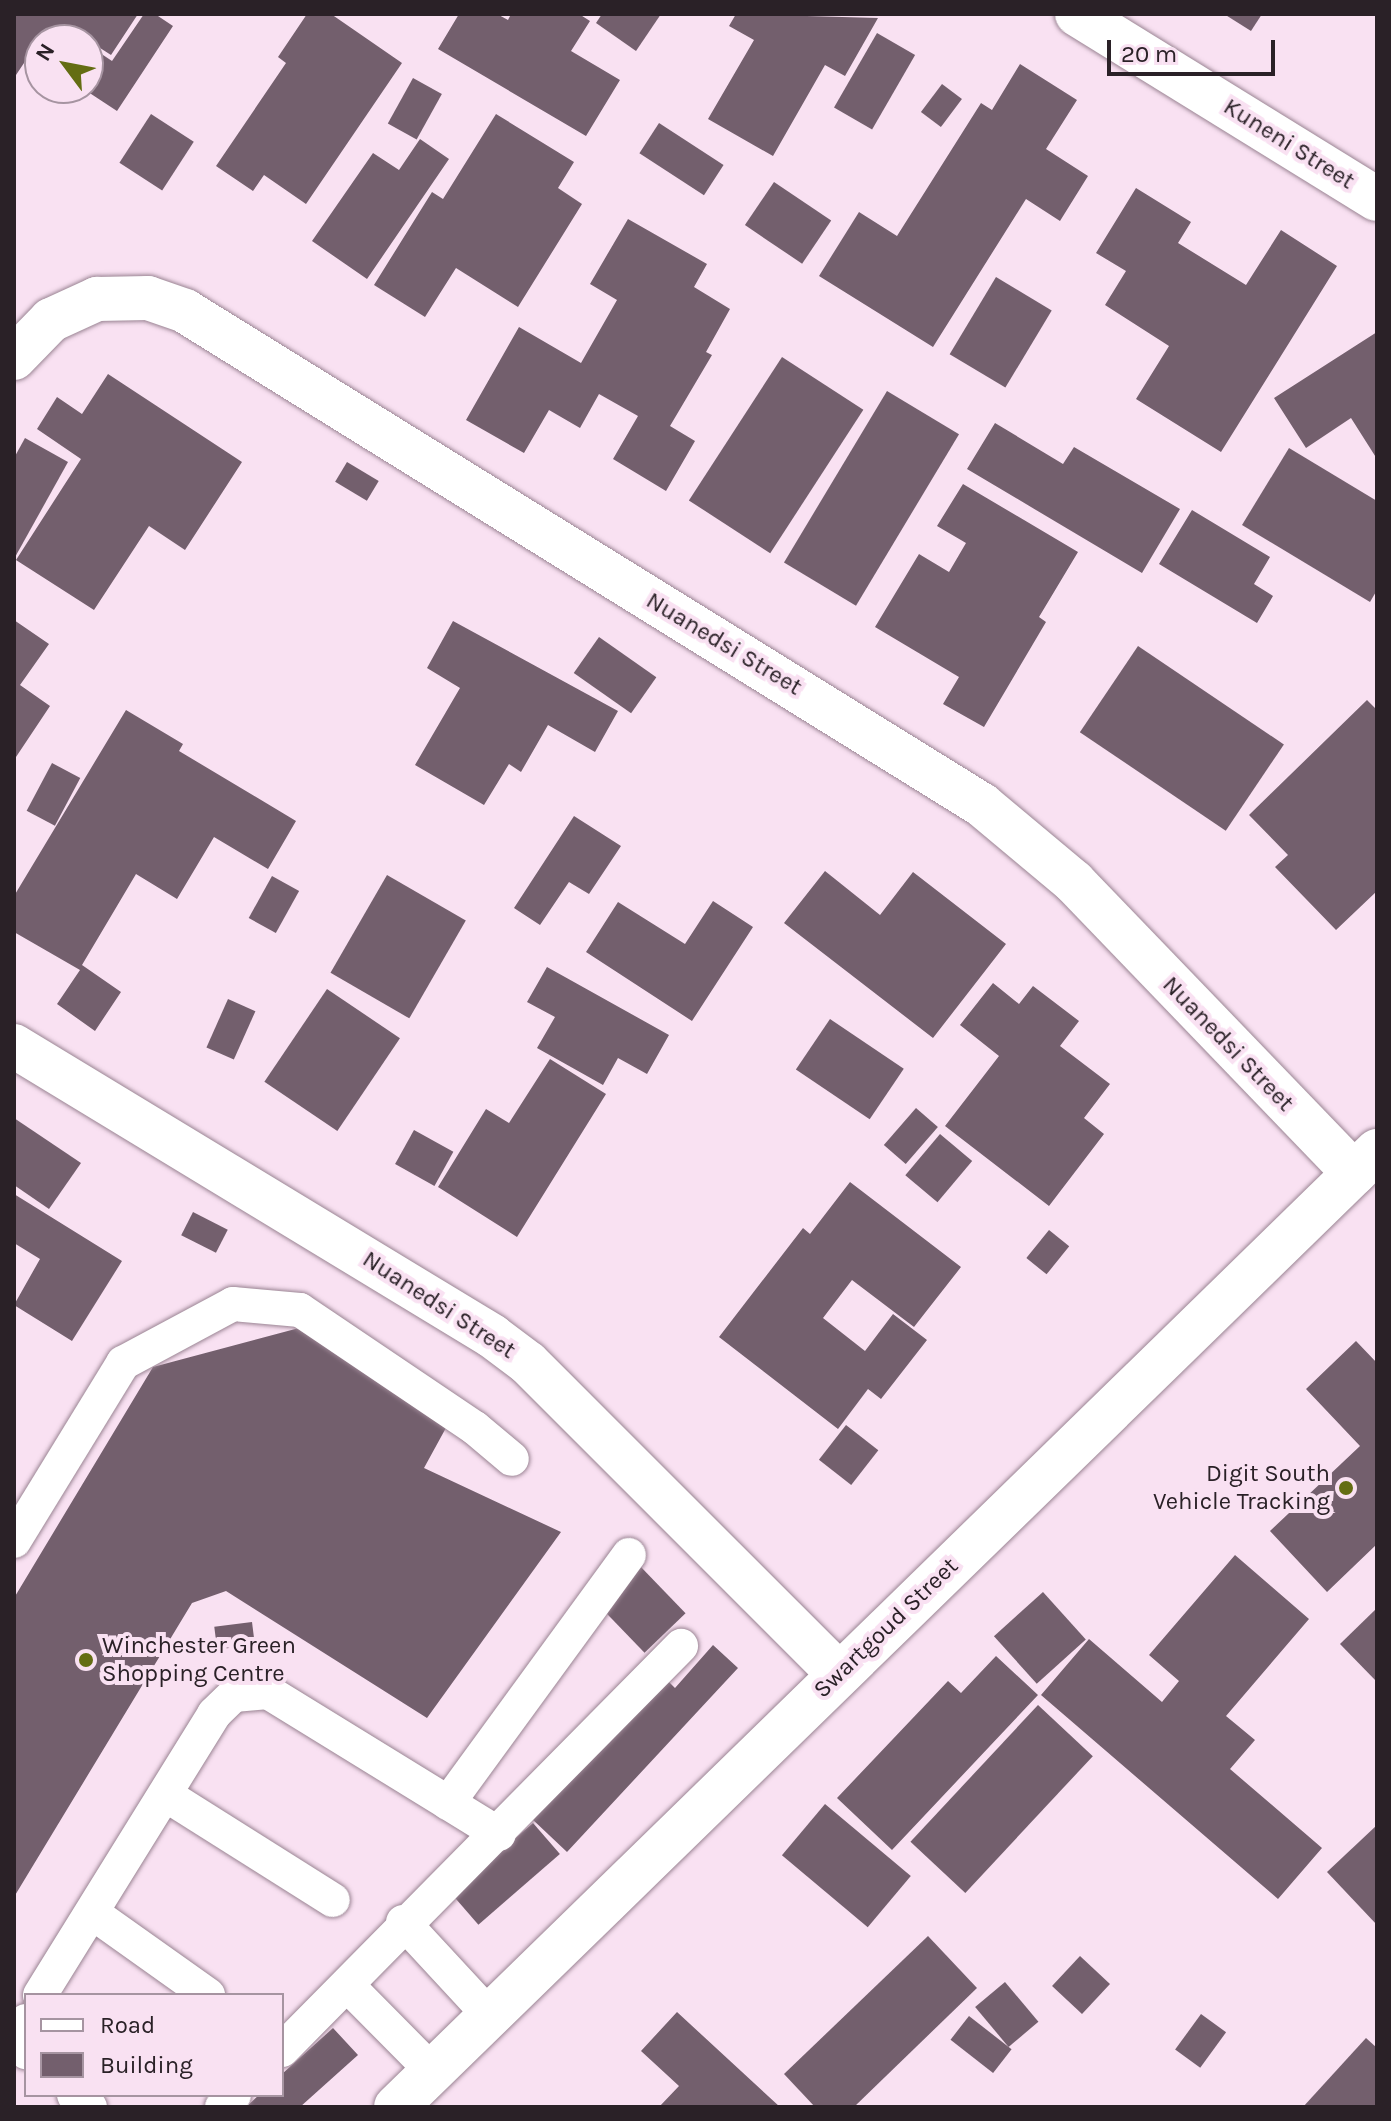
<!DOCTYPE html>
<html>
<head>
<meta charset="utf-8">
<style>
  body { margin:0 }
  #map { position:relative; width:1391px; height:2121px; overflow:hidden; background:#f9e1f2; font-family:Karla,sans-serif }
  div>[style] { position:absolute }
  .building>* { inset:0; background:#735f6d; transform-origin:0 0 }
  .roads { filter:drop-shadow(0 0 2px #9a8493) drop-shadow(0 0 2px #9a8493) }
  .service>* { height:34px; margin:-17px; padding:0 17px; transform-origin:17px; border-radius:17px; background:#fff }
  .minor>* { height:44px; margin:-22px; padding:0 22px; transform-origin:22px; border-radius:22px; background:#fff }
  .dots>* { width:22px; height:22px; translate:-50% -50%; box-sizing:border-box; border:4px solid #f9e1f2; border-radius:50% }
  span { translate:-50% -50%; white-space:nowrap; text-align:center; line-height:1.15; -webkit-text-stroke:8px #f9e1f2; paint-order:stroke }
  .street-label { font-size:24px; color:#2a2127 }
  .poi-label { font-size:24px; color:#2a2127 }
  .right { translate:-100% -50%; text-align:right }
  .left { translate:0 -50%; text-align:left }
  .frame { position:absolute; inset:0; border:16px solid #2a2127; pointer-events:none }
  .legend { position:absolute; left:24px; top:1993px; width:260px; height:104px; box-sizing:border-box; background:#f9e1f2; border:2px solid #a694a1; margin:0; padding:10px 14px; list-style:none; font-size:24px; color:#2a2127 }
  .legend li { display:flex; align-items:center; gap:16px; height:40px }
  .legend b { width:40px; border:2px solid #a694a1 }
  .north { position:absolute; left:24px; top:24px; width:80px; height:80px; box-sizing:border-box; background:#f9e1f2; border:2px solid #a694a1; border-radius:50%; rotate:302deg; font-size:22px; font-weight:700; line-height:32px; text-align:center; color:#2a2127 }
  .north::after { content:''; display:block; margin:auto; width:28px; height:36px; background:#646d13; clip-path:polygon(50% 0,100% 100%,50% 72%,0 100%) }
  .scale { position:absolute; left:1107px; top:40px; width:168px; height:36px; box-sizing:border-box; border:4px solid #2a2127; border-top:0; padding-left:10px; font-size:24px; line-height:28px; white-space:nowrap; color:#2a2127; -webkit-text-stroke:6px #f9e1f2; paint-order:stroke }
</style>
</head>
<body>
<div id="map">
  <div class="building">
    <div style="clip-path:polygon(14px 14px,138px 14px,111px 55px,86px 39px,40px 40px,40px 53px,34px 48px,14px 78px)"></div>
    <div style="clip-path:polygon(144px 14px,155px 14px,173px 26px,117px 111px,82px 88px,88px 88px,88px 45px,112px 61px)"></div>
    <div style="clip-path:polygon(307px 14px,331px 14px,402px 63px,306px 204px,264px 175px,253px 191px,216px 166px,286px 63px,278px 57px)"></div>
    <div style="clip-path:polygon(459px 14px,497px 14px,508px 20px,511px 14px,579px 14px,590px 21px,571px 51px,620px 80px,586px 136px,438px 49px)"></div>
    <div style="clip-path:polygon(602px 14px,661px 14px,636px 51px,596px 23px)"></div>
    <div style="clip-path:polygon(736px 14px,878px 18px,845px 76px,825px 65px,773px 156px,708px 119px,754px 40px,729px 26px)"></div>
    <div style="clip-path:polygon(1224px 14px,1262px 14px,1251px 31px)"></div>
    <div style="left:877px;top:33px;width:44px;height:86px;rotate:30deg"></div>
    <div style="clip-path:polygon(1020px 64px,1077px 100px,1046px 149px,1088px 176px,1060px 221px,1026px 199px,933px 347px,819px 276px,859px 212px,897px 236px,981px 103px,992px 110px)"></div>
    <div style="left:413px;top:78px;width:33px;height:52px;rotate:29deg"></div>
    <div style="left:942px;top:84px;width:25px;height:35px;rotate:37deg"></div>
    <div style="left:151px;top:114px;width:51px;height:58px;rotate:33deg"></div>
    <div style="clip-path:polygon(496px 114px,574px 162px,558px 188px,582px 204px,518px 307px,456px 268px,425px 317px,374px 285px,432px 192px,443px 199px)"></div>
    <div style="left:659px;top:123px;width:77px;height:36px;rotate:33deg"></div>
    <div style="clip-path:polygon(420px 139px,449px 159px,367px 279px,312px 241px,373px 153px,399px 170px)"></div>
    <div style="left:774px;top:182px;width:69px;height:52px;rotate:34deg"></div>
    <div style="clip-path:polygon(1136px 188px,1191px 222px,1178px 243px,1246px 285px,1281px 230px,1337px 266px,1221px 452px,1136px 399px,1169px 346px,1105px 305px,1126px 271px,1096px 253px)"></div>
    <div style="clip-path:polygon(628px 219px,707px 264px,694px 287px,730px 309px,706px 352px,712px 355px,670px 426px,695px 441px,666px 491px,613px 459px,638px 416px,599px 394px,580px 428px,549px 410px,524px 453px,466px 420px,519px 327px,581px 363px,617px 300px,590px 284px)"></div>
    <div style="left:996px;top:277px;width:65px;height:90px;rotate:31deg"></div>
    <div style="clip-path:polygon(1377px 332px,1377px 459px,1351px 418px,1306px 448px,1274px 398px)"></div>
    <div style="left:782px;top:357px;width:97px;height:171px;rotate:33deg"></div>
    <div style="clip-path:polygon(108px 374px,242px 462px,185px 550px,149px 526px,94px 610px,16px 560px,81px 459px,37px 429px,57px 397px,82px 414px)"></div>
    <div style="left:887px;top:391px;width:84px;height:200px;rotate:31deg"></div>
    <div style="clip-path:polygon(995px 423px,1063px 464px,1074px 447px,1180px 509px,1142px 573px,967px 469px)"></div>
    <div style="clip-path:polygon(25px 438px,68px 462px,14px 559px,14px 458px)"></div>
    <div style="clip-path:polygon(1289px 448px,1377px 501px,1377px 590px,1370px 602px,1242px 525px)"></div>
    <div style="left:347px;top:462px;width:37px;height:23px;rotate:31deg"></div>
    <div style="clip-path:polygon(963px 484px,1078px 552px,1039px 617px,1046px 622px,984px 727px,943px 704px,959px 677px,875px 627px,919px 554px,949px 572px,966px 543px,937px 526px)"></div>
    <div style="clip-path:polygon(1192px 510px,1270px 557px,1254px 584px,1273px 596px,1257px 623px,1159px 564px)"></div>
    <div style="clip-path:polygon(14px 620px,49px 644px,20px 685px,50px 706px,14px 760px)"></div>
    <div style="clip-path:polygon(453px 621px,618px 711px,595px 752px,548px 725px,521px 772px,509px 764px,484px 805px,415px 765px,460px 688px,427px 668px)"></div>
    <div style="left:599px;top:637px;width:70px;height:44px;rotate:35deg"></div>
    <div style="left:1138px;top:646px;width:176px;height:104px;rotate:34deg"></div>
    <div style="clip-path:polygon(1367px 700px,1377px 710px,1377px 891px,1336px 930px,1275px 867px,1288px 855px,1249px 815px)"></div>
    <div style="clip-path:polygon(126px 710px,183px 744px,179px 751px,296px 821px,268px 869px,214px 837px,177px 899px,136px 874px,82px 965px,121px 992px,95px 1031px,57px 1004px,80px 970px,14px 932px,14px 896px)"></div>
    <div style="left:52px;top:763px;width:32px;height:54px;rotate:28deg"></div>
    <div style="clip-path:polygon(574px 816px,621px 846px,589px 894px,569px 882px,540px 925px,514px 908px)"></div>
    <div style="clip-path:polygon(825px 871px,880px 915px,913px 872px,1006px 944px,933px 1038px,784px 923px)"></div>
    <div style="left:387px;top:875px;width:91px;height:113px;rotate:30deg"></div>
    <div style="left:272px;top:876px;width:31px;height:48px;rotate:29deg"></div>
    <div style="clip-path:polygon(713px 901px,753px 927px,692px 1021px,586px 952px,618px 902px,685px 944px)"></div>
    <div style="clip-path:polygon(547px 967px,669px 1035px,647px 1074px,618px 1058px,603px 1085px,537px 1048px,555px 1017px,527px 1002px)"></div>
    <div style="clip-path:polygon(993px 983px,1019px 1004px,1033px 986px,1079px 1021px,1060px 1046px,1110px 1084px,1084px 1118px,1104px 1134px,1049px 1206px,945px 1126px,999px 1056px,960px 1025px)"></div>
    <div style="left:327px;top:989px;width:88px;height:112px;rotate:34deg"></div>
    <div style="left:228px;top:999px;width:30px;height:53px;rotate:24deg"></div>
    <div style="left:830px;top:1019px;width:89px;height:61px;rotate:34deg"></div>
    <div style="clip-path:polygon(550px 1059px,606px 1094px,517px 1237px,438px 1187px,486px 1109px,509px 1123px)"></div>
    <div style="left:916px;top:1108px;width:29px;height:49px;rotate:41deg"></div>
    <div style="clip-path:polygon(14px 1118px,81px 1163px,49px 1209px,14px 1185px)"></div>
    <div style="left:414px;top:1130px;width:45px;height:39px;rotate:29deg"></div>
    <div style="left:940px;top:1134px;width:42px;height:54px;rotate:40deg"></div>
    <div style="clip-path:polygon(850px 1182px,961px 1267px,914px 1327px,852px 1280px,823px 1318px,865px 1351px,893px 1314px,927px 1340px,881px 1399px,868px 1389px,838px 1429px,719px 1337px,803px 1228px,810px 1234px)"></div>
    <div style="clip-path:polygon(14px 1194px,122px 1261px,72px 1341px,14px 1305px,40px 1259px,14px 1243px)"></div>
    <div style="left:193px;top:1212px;width:39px;height:26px;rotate:27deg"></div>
    <div style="left:1049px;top:1230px;width:26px;height:36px;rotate:39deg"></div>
    <div style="clip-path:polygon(299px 1328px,447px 1426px,424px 1468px,561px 1532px,427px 1718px,226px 1591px,192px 1603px,14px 1897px,14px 1598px,153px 1367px)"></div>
    <div style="clip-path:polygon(1356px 1341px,1377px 1363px,1377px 1544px,1327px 1592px,1270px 1531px,1360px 1446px,1306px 1389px)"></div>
    <div style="left:846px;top:1425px;width:41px;height:44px;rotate:38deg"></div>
    <div style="clip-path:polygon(1235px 1555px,1309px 1619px,1226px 1716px,1255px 1740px,1230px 1769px,1322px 1848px,1278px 1899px,1041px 1695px,1089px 1639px,1162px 1702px,1179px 1681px,1149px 1655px)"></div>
    <div style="left:639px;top:1565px;width:67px;height:57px;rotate:46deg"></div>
    <div style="left:1043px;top:1592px;width:64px;height:66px;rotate:48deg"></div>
    <div style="clip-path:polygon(1377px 1608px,1377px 1682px,1340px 1644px)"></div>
    <div style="left:252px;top:1622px;width:23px;height:38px;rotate:83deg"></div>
    <div style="clip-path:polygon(713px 1645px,738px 1668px,567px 1852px,531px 1818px,663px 1676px,675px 1688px)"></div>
    <div style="clip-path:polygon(996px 1656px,1038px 1695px,892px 1850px,837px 1798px,948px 1681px,961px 1693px)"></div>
    <div style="left:1038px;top:1705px;width:75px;height:187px;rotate:43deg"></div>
    <div style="left:825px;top:1804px;width:112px;height:67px;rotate:40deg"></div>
    <div style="left:533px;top:1823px;width:41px;height:108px;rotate:49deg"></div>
    <div style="clip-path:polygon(1377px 1825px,1377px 1925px,1327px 1872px)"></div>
    <div style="clip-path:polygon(928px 1936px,977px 1988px,854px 2107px,815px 2107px,784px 2074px)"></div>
    <div style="left:1080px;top:1956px;width:41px;height:41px;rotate:43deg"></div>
    <div style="left:1005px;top:1982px;width:52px;height:39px;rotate:50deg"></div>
    <div style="clip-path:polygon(677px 2012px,780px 2107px,659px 2107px,679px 2086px,641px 2051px)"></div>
    <div style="left:1201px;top:2014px;width:31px;height:44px;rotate:36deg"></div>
    <div style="left:969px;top:2016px;width:54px;height:30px;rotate:38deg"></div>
    <div style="clip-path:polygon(333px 2028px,358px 2055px,300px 2107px,246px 2107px,259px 2095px,282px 2095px,282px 2074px)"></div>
    <div style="clip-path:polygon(1366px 2038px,1377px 2048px,1377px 2107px,1303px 2107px)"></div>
  </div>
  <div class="roads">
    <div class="service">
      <div style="left:14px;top:1541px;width:209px;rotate:-58.5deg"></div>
      <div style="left:123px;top:1363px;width:125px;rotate:-28.2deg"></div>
      <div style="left:233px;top:1304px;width:67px;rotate:5.1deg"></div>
      <div style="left:300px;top:1310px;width:211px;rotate:34deg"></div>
      <div style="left:475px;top:1428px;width:48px;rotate:40deg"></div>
      <div style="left:166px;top:1795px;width:197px;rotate:32.2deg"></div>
      <div style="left:448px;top:1803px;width:307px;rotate:-53.9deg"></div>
      <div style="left:94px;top:1914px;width:140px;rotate:35.4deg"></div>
      <div style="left:403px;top:1922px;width:127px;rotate:47.2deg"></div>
      <div style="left:349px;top:1987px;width:118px;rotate:45.3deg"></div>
      <div style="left:40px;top:1995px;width:331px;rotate:-58.2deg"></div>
      <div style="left:214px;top:1714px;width:28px;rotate:-44deg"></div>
      <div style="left:234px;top:1695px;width:34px;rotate:-5deg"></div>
      <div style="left:268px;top:1692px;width:271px;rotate:31.6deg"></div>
      <div style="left:26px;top:2021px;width:17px;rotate:103deg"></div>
      <div style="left:22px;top:2038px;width:15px;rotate:74deg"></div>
      <div style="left:282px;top:2050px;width:568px;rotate:-45.36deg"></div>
      <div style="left:74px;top:2095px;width:20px;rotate:37deg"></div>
      <div style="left:222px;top:2107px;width:17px;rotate:-45deg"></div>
    </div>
    <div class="minor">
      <div style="left:1077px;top:14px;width:352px;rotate:31.7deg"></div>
      <div style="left:14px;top:358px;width:53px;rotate:-45.8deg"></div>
      <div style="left:51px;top:320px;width:51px;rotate:-24.5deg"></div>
      <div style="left:97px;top:299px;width:51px;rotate:-1.1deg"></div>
      <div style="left:148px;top:298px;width:39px;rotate:19deg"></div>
      <div style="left:185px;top:311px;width:938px;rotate:31.79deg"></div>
      <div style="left:982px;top:805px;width:120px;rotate:39.9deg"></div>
      <div style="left:1074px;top:882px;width:404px;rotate:46.1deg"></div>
      <div style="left:14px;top:1046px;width:559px;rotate:31.24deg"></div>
      <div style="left:492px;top:1336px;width:45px;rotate:36.9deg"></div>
      <div style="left:528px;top:1363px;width:440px;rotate:45deg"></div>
      <div style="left:396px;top:2107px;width:1370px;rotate:-44.26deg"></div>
    </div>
  </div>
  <div class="dots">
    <div style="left:1346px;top:1488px;background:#646d13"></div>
    <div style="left:86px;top:1660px;background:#646d13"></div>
  </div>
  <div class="street-label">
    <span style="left:1289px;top:144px;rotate:32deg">Kuneni Street</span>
    <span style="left:724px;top:644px;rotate:31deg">Nuanedsi Street</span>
    <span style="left:1228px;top:1044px;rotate:46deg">Nuanedsi Street</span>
    <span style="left:439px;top:1305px;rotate:33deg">Nuanedsi Street</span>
    <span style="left:886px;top:1628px;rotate:-44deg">Swartgoud Street</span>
  </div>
  <div class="poi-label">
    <span class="right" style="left:1330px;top:1488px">Digit South<br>Vehicle Tracking</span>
    <span class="left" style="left:102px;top:1660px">Winchester Green<br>Shopping Centre</span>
  </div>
  <div class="frame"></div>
  <ul class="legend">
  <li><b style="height:10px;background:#fff"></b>Road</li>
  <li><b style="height:22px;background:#735f6d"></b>Building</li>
  </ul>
  <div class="north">N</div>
  <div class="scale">20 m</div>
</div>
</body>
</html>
